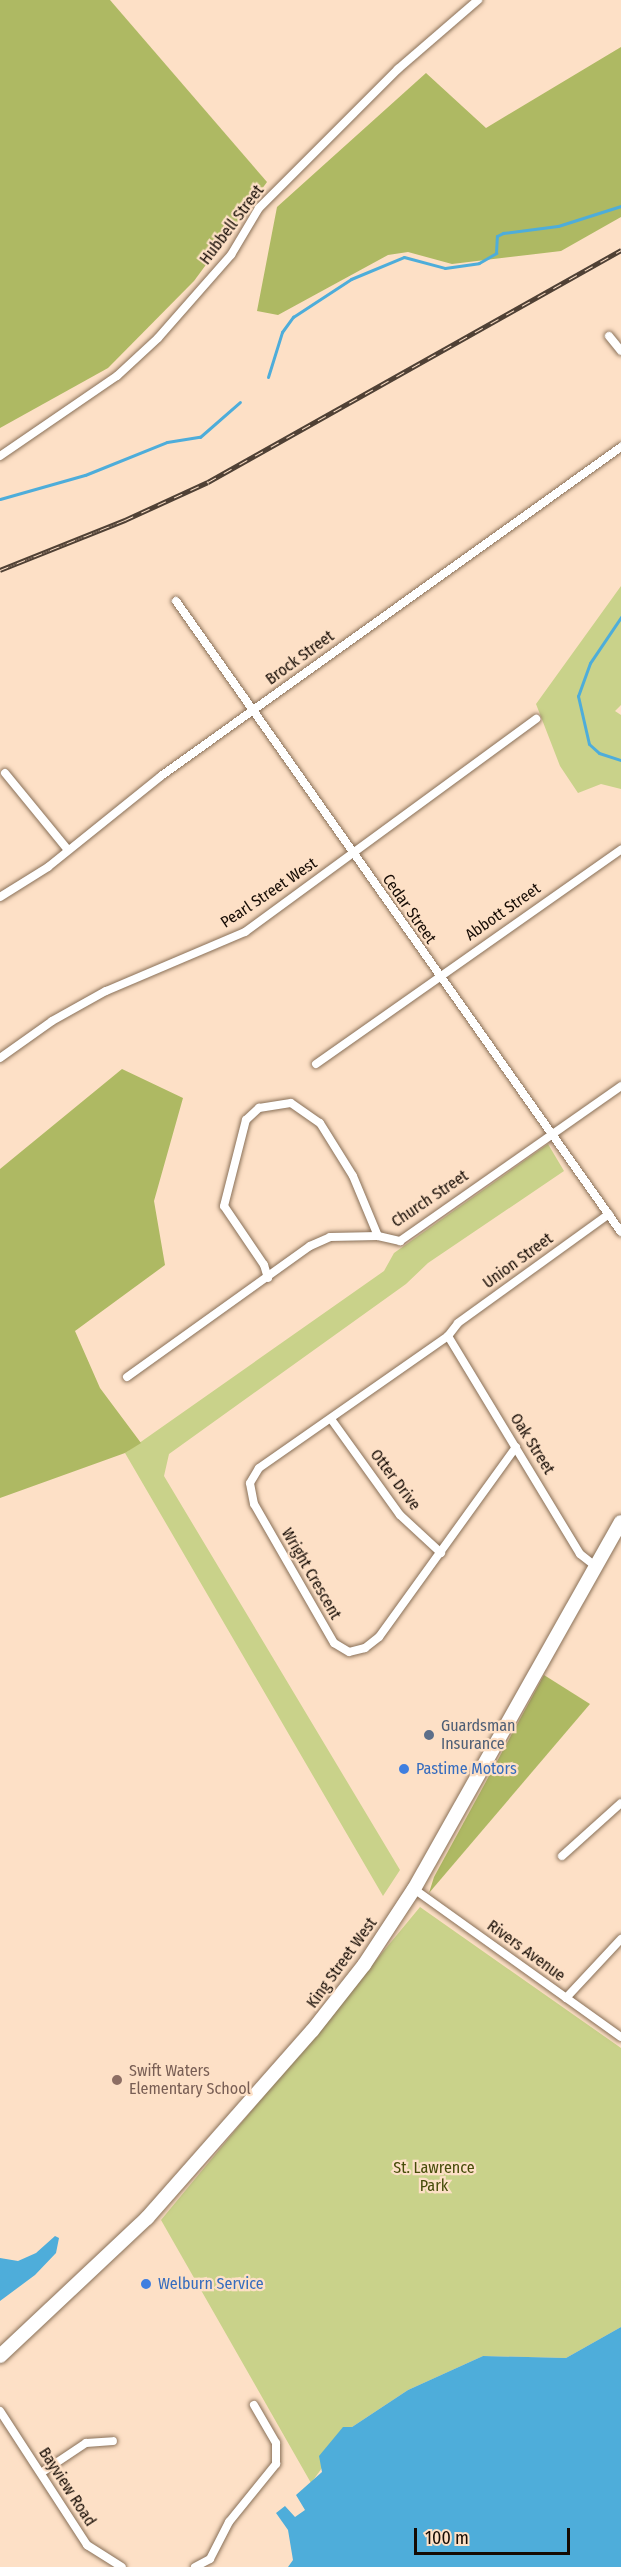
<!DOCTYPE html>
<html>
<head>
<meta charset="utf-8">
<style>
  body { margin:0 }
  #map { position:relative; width:621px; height:2567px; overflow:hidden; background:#fde0c6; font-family:"Fira Sans Condensed",sans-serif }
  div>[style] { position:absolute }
  .green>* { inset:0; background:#c9d28a }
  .forest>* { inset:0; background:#aeb963 }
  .water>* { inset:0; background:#4eadda }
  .stream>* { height:3px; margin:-1.5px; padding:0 1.5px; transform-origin:1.5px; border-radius:1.5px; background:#4eadda }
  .roads { filter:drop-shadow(0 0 2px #897058) drop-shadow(0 0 2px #897058) }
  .minor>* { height:8px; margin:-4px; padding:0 4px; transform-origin:4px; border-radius:4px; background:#fff }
  .primary>* { height:14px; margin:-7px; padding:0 7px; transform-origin:7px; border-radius:7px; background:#fff }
  .rail>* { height:5px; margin-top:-2.5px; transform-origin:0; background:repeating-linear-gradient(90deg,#fde0c6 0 9px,#504135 0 18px); box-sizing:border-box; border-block:2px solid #504135 }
  .dots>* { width:16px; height:16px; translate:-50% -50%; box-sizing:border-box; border:3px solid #fde0c6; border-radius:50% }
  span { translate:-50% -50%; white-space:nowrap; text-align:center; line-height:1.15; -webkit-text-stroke:4.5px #fde0c6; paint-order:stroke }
  .street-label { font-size:16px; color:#150b04 }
  .service-label { font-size:16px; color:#4e5e75 }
  .left { translate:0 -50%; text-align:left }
  .shop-label { font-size:16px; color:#366cbe }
  .education-label { font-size:16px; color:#785e54 }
  .park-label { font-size:16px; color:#464c09 }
  .scale { position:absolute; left:414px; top:2528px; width:156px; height:27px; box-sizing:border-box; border:3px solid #150b04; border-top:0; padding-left:8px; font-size:18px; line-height:21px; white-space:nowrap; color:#150b04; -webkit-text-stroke:4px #fde0c6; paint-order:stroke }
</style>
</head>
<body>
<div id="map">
  <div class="green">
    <div style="clip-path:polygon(621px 586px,621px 705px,615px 711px,621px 715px,621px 789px,601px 784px,578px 793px,560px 766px,536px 704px)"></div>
    <div style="clip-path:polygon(548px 1144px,564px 1171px,428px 1263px,406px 1284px,169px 1454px,164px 1476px,400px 1870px,383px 1896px,125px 1453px,384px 1271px,394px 1253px)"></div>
    <div style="clip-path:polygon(420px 1907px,621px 2048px,621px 2327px,566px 2358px,483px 2356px,408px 2390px,352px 2427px,311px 2483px,161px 2220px)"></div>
  </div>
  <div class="forest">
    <div style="clip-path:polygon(0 0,110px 0,267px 182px,194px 281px,108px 368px,0 428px)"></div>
    <div style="clip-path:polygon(621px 47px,621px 217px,561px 251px,452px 264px,408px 252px,388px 255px,278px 315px,257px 311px,277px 207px,426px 73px,486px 128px)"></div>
    <div style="clip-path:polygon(122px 1069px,183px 1098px,154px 1201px,165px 1265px,75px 1331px,100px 1388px,141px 1443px,125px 1453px,0 1498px,0 1169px)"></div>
    <div style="clip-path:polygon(544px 1675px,590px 1704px,429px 1893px,434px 1877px)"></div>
  </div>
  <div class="water">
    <div style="clip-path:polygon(55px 2236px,59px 2238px,56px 2253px,35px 2275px,0 2301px,0 2258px,18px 2261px,36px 2253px)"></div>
    <div style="clip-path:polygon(621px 2327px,621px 2567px,288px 2567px,293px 2560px,288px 2530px,276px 2513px,285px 2506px,295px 2517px,305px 2510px,296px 2495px,322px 2472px,319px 2456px,343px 2427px,352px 2427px,408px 2390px,483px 2356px,566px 2358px)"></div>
  </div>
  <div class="stream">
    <div style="left:268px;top:377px;width:47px;rotate:-72.7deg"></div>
    <div style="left:282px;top:332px;width:19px;rotate:-54deg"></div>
    <div style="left:293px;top:317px;width:69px;rotate:-33.2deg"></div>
    <div style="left:351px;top:279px;width:57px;rotate:-22.5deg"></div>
    <div style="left:404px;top:257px;width:42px;rotate:15deg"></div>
    <div style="left:445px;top:268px;width:34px;rotate:-8deg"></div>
    <div style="left:479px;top:263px;width:20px;rotate:-30deg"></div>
    <div style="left:496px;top:253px;width:17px;rotate:-87deg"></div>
    <div style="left:497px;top:236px;width:7px;rotate:-27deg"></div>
    <div style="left:503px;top:233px;width:55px;rotate:-7.3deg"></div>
    <div style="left:558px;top:226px;width:66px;rotate:-17.6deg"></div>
    <div style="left:0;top:499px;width:88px;rotate:-15.8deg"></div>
    <div style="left:85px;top:475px;width:88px;rotate:-21.9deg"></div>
    <div style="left:167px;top:442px;width:33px;rotate:-9deg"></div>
    <div style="left:200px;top:437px;width:53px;rotate:-41.2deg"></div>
    <div style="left:621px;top:617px;width:55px;rotate:124deg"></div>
    <div style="left:590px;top:663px;width:35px;rotate:110deg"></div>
    <div style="left:578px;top:696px;width:49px;rotate:77.1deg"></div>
    <div style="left:589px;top:744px;width:13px;rotate:42deg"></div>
    <div style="left:599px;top:753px;width:23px;rotate:18deg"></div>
  </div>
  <div class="roads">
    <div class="minor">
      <div style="left:609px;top:336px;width:19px;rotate:51deg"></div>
      <div style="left:0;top:456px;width:142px;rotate:-34.4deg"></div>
      <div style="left:117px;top:376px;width:56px;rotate:-42.8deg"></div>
      <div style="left:158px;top:338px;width:111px;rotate:-48.7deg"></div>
      <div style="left:231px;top:255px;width:55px;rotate:-59.2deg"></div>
      <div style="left:259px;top:208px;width:197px;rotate:-45deg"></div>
      <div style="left:398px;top:69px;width:106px;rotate:-40.8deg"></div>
      <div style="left:176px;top:601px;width:772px;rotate:54.81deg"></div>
      <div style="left:5px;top:773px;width:99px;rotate:50.7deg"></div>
      <div style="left:0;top:897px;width:57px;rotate:-32deg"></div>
      <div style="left:48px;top:867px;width:145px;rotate:-38.8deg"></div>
      <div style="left:161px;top:776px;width:566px;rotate:-35.57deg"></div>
      <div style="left:0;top:1058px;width:64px;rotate:-35.4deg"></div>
      <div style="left:52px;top:1021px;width:62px;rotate:-29.1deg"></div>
      <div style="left:106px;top:991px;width:151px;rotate:-23deg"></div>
      <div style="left:245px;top:932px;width:361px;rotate:-36.2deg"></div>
      <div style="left:316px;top:1064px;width:373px;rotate:-35.1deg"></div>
      <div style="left:268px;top:1278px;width:14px;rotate:-107deg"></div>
      <div style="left:264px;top:1265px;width:71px;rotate:-124.1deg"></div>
      <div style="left:224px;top:1206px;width:89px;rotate:-75.7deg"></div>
      <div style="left:246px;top:1120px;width:18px;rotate:-43deg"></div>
      <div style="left:259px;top:1108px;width:32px;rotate:-9deg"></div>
      <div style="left:291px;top:1103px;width:35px;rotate:35deg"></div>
      <div style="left:320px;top:1123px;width:62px;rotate:58.1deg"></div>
      <div style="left:353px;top:1176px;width:65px;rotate:67.4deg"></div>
      <div style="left:448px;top:1336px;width:255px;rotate:58.8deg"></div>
      <div style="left:580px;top:1554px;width:18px;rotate:38deg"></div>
      <div style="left:127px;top:1377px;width:225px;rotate:-35.6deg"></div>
      <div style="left:310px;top:1246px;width:22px;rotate:-24deg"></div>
      <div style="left:330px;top:1237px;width:48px;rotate:-1.2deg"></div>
      <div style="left:378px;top:1236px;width:23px;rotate:13deg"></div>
      <div style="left:400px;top:1241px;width:270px;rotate:-35deg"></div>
      <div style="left:331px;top:1419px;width:118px;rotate:54.3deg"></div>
      <div style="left:400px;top:1515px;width:56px;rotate:42.8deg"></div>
      <div style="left:516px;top:1447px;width:234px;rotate:125.8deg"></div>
      <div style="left:379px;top:1637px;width:18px;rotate:142deg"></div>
      <div style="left:365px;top:1648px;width:16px;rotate:166deg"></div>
      <div style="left:349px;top:1652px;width:17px;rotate:-149deg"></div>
      <div style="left:334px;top:1643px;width:160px;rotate:-119.9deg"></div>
      <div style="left:254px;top:1504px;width:21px;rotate:-101deg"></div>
      <div style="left:250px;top:1483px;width:17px;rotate:-59deg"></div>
      <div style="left:259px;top:1468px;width:231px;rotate:-34.9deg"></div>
      <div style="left:448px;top:1336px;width:16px;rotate:-52deg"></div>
      <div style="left:458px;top:1323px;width:186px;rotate:-35.8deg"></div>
      <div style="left:562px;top:1856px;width:79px;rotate:-41.9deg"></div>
      <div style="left:414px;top:1889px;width:254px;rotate:35.6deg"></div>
      <div style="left:566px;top:1998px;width:81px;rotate:-47deg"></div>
      <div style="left:0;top:2411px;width:160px;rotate:57deg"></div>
      <div style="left:87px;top:2545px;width:41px;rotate:32.2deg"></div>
      <div style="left:41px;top:2473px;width:54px;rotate:-33.7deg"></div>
      <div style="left:86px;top:2443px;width:27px;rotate:-4deg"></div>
      <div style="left:195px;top:2567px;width:17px;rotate:-28deg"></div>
      <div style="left:210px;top:2559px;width:42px;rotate:-62.8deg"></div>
      <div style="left:229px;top:2522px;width:75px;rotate:-51deg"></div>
      <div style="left:276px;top:2464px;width:21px;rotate:-90deg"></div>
      <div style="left:276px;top:2443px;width:44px;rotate:-120.1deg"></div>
    </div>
    <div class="primary">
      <div style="left:0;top:2356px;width:202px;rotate:-43.2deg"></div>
      <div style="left:147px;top:2218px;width:249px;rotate:-48.6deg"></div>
      <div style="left:312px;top:2031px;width:84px;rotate:-51.8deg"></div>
      <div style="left:364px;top:1965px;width:91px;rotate:-56.7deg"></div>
      <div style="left:414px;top:1889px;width:421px;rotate:-60.6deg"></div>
    </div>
  </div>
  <div class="rail">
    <div style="left:0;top:570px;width:135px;rotate:-21.8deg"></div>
    <div style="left:125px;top:520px;width:91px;rotate:-24.6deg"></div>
    <div style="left:208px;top:482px;width:474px;rotate:-29.3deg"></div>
  </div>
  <div class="dots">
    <div style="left:429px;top:1735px;background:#5c6f8a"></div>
    <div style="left:404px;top:1769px;background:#3f7fe0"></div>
    <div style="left:117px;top:2080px;background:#8d6e63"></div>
    <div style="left:146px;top:2284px;background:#3f7fe0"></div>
  </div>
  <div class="street-label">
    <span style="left:232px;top:225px;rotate:-53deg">Hubbell Street</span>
    <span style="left:300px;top:658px;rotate:-36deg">Brock Street</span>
    <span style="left:269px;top:893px;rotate:-34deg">Pearl Street West</span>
    <span style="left:409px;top:909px;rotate:55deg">Cedar Street</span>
    <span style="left:503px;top:912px;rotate:-35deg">Abbott Street</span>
    <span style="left:430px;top:1199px;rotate:-34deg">Church Street</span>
    <span style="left:518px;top:1261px;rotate:-36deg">Union Street</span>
    <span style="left:532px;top:1444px;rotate:58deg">Oak Street</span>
    <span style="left:395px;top:1480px;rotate:53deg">Otter Drive</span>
    <span style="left:311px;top:1574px;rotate:60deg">Wright Crescent</span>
    <span style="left:526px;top:1951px;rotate:36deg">Rivers Avenue</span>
    <span style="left:342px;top:1963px;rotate:-54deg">King Street West</span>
    <span style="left:67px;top:2487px;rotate:57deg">Bayview Road</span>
  </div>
  <div class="service-label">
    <span class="left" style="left:441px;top:1735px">Guardsman<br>Insurance</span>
  </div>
  <div class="shop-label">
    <span class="left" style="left:416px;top:1769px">Pastime Motors</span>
    <span class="left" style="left:158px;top:2284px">Welburn Service</span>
  </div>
  <div class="education-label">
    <span class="left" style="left:129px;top:2080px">Swift Waters<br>Elementary School</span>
  </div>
  <div class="park-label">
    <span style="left:434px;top:2177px">St. Lawrence<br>Park</span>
  </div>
  <div class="scale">100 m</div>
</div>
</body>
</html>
